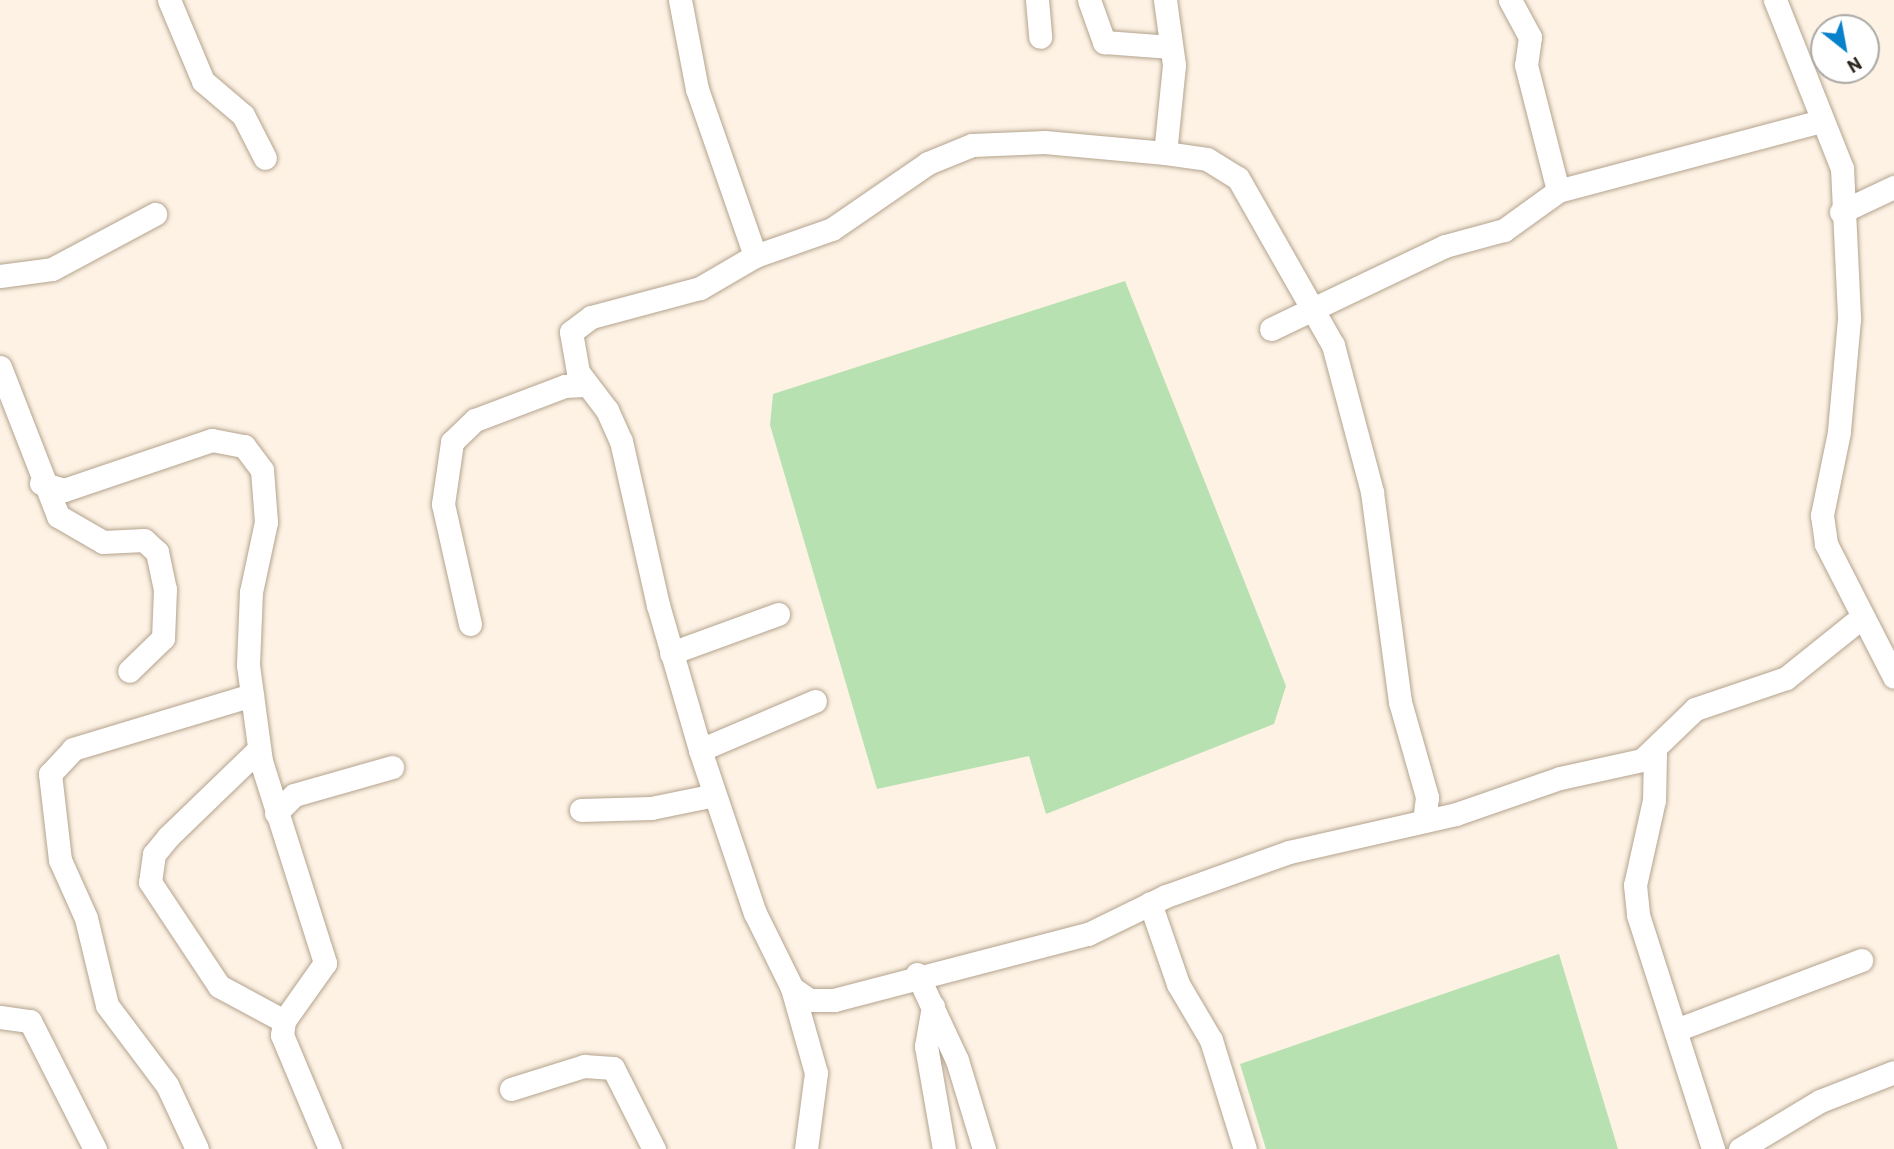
<!DOCTYPE html>
<html>
<head>
<meta charset="utf-8">
<style>
  body { margin:0 }
  #map { position:relative; width:1894px; height:1149px; overflow:hidden; background:#fdf2e4; font-family:Barlow,sans-serif }
  div>[style] { position:absolute }
  .water>* { inset:0; background:#b7e1b0 }
  .roads { filter:drop-shadow(0 0 2px #b4a38e) drop-shadow(0 0 2px #b4a38e) }
  .minor>* { height:23px; margin:-11.5px; padding:0 11.5px; transform-origin:11.5px; border-radius:11.5px; background:#fff }
  span { translate:-50% -50%; white-space:nowrap; text-align:center; line-height:1.15; -webkit-text-stroke:5px #fff; paint-order:stroke }
  .north { position:absolute; left:1810px; top:14px; width:70px; height:70px; box-sizing:border-box; background:#fff; border:2px solid #aba9a5; border-radius:50%; rotate:149deg; font-size:19px; font-weight:700; line-height:28px; text-align:center; color:#2e281f }
  .north::after { content:''; display:block; margin:auto; width:24px; height:32px; background:#0782ca; clip-path:polygon(50% 0,100% 100%,50% 72%,0 100%) }
</style>
</head>
<body>
<div id="map">
  <div class="water">
    <div style="clip-path:polygon(1125px 281px,1286px 686px,1274px 724px,1046px 814px,1029px 756px,877px 789px,770px 425px,773px 394px)"></div>
    <div style="clip-path:polygon(1559px 954px,1618px 1149px,1266px 1149px,1240px 1064px)"></div>
  </div>
  <div class="roads">
    <div class="minor">
      <div style="left:169px;top:0;width:88px;rotate:67.2deg"></div>
      <div style="left:203px;top:81px;width:52px;rotate:40.4deg"></div>
      <div style="left:243px;top:115px;width:48px;rotate:62.9deg"></div>
      <div style="left:680px;top:0;width:91px;rotate:79.2deg"></div>
      <div style="left:697px;top:89px;width:177px;rotate:70.8deg"></div>
      <div style="left:1037px;top:0;width:37px;rotate:85deg"></div>
      <div style="left:1089px;top:0;width:45px;rotate:70.3deg"></div>
      <div style="left:1104px;top:42px;width:67px;rotate:4.3deg"></div>
      <div style="left:1165px;top:0;width:66px;rotate:82.1deg"></div>
      <div style="left:1174px;top:65px;width:88px;rotate:95.8deg"></div>
      <div style="left:1165px;top:153px;width:121px;rotate:-174.8deg"></div>
      <div style="left:1045px;top:142px;width:73px;rotate:177.6deg"></div>
      <div style="left:972px;top:145px;width:48px;rotate:157.8deg"></div>
      <div style="left:928px;top:163px;width:116px;rotate:145.5deg"></div>
      <div style="left:832px;top:229px;width:82px;rotate:160.7deg"></div>
      <div style="left:755px;top:256px;width:64px;rotate:149.8deg"></div>
      <div style="left:700px;top:288px;width:113px;rotate:165.1deg"></div>
      <div style="left:591px;top:317px;width:25px;rotate:143deg"></div>
      <div style="left:571px;top:332px;width:41px;rotate:80.1deg"></div>
      <div style="left:578px;top:372px;width:48px;rotate:52.7deg"></div>
      <div style="left:607px;top:410px;width:34px;rotate:66deg"></div>
      <div style="left:621px;top:441px;width:168px;rotate:77.3deg"></div>
      <div style="left:658px;top:605px;width:151px;rotate:73.8deg"></div>
      <div style="left:700px;top:750px;width:172px;rotate:71.4deg"></div>
      <div style="left:755px;top:913px;width:84px;rotate:63.7deg"></div>
      <div style="left:792px;top:988px;width:21px;rotate:35deg"></div>
      <div style="left:809px;top:1000px;width:25px"></div>
      <div style="left:834px;top:1000px;width:262px;rotate:-14.6deg"></div>
      <div style="left:1088px;top:934px;width:87px;rotate:-26deg"></div>
      <div style="left:1166px;top:896px;width:131px;rotate:-19.7deg"></div>
      <div style="left:1289px;top:852px;width:171px;rotate:-12.8deg"></div>
      <div style="left:1456px;top:814px;width:110px;rotate:-19.1deg"></div>
      <div style="left:1560px;top:778px;width:84px;rotate:-12.4deg"></div>
      <div style="left:1642px;top:760px;width:74px;rotate:-43.9deg"></div>
      <div style="left:1695px;top:709px;width:96px;rotate:-18.8deg"></div>
      <div style="left:1786px;top:678px;width:96px;rotate:-38.7deg"></div>
      <div style="left:1510px;top:0;width:42px;rotate:61.6deg"></div>
      <div style="left:1530px;top:37px;width:28px;rotate:98deg"></div>
      <div style="left:1526px;top:65px;width:130px;rotate:75.7deg"></div>
      <div style="left:1775px;top:0;width:181px;rotate:68.3deg"></div>
      <div style="left:1842px;top:168px;width:151px;rotate:87.3deg"></div>
      <div style="left:1849px;top:319px;width:113px;rotate:95.1deg"></div>
      <div style="left:1839px;top:432px;width:85px;rotate:101.6deg"></div>
      <div style="left:1822px;top:515px;width:29px;rotate:82deg"></div>
      <div style="left:1826px;top:544px;width:149px;rotate:62.9deg"></div>
      <div style="left:1165px;top:153px;width:42px;rotate:8.1deg"></div>
      <div style="left:1207px;top:159px;width:36px;rotate:32deg"></div>
      <div style="left:1238px;top:178px;width:192px;rotate:60.4deg"></div>
      <div style="left:1333px;top:345px;width:152px;rotate:75.1deg"></div>
      <div style="left:1372px;top:492px;width:212px;rotate:82.4deg"></div>
      <div style="left:1400px;top:702px;width:99px;rotate:74.1deg"></div>
      <div style="left:1427px;top:797px;width:24px;rotate:97deg"></div>
      <div style="left:1841px;top:212px;width:59px;rotate:-25.3deg"></div>
      <div style="left:0;top:276px;width:52px;rotate:-7.7deg"></div>
      <div style="left:52px;top:269px;width:117px;rotate:-28.1deg"></div>
      <div style="left:1271px;top:329px;width:193px;rotate:-25.5deg"></div>
      <div style="left:1445px;top:246px;width:61px;rotate:-15.2deg"></div>
      <div style="left:1504px;top:230px;width:67px;rotate:-35.8deg"></div>
      <div style="left:1558px;top:191px;width:269px;rotate:-14.9deg"></div>
      <div style="left:0;top:367px;width:160px;rotate:68.7deg"></div>
      <div style="left:58px;top:516px;width:52px;rotate:30deg"></div>
      <div style="left:103px;top:542px;width:41px;rotate:-2.8deg"></div>
      <div style="left:144px;top:540px;width:18px;rotate:43deg"></div>
      <div style="left:157px;top:552px;width:38px;rotate:78deg"></div>
      <div style="left:165px;top:589px;width:49px;rotate:92.3deg"></div>
      <div style="left:163px;top:638px;width:47px;rotate:135.9deg"></div>
      <div style="left:41px;top:483px;width:24px;rotate:17deg"></div>
      <div style="left:64px;top:490px;width:156px;rotate:-18.7deg"></div>
      <div style="left:212px;top:440px;width:33px;rotate:11deg"></div>
      <div style="left:244px;top:446px;width:30px;rotate:53deg"></div>
      <div style="left:262px;top:470px;width:52px;rotate:85.6deg"></div>
      <div style="left:266px;top:522px;width:72px;rotate:102.1deg"></div>
      <div style="left:251px;top:592px;width:73px;rotate:92.4deg"></div>
      <div style="left:248px;top:665px;width:97px;rotate:82.3deg"></div>
      <div style="left:261px;top:761px;width:212px;rotate:72.4deg"></div>
      <div style="left:325px;top:963px;width:71px;rotate:125.3deg"></div>
      <div style="left:284px;top:1021px;width:14px;rotate:98deg"></div>
      <div style="left:282px;top:1035px;width:124px;rotate:67.2deg"></div>
      <div style="left:470px;top:624px;width:123px;rotate:-102.7deg"></div>
      <div style="left:443px;top:504px;width:63px;rotate:-81.7deg"></div>
      <div style="left:452px;top:442px;width:32px;rotate:-44deg"></div>
      <div style="left:475px;top:420px;width:96px;rotate:-20.7deg"></div>
      <div style="left:565px;top:386px;width:19px;rotate:-3deg"></div>
      <div style="left:671px;top:653px;width:114px;rotate:-20deg"></div>
      <div style="left:259px;top:749px;width:127px;rotate:136deg"></div>
      <div style="left:168px;top:837px;width:22px;rotate:129deg"></div>
      <div style="left:154px;top:854px;width:28px;rotate:98deg"></div>
      <div style="left:150px;top:882px;width:125px;rotate:56.4deg"></div>
      <div style="left:219px;top:986px;width:74px;rotate:28.3deg"></div>
      <div style="left:700px;top:750px;width:125px;rotate:-23.1deg"></div>
      <div style="left:1655px;top:754px;width:46px;rotate:91.2deg"></div>
      <div style="left:1654px;top:800px;width:87px;rotate:102.6deg"></div>
      <div style="left:1635px;top:885px;width:30px;rotate:84deg"></div>
      <div style="left:1638px;top:915px;width:246px;rotate:72.2deg"></div>
      <div style="left:581px;top:810px;width:70px;rotate:-1.6deg"></div>
      <div style="left:651px;top:808px;width:65px;rotate:-11.5deg"></div>
      <div style="left:276px;top:813px;width:25px;rotate:-45deg"></div>
      <div style="left:294px;top:795px;width:102px;rotate:-15.9deg"></div>
      <div style="left:1150px;top:903px;width:86px;rotate:70.9deg"></div>
      <div style="left:1178px;top:984px;width:65px;rotate:59.5deg"></div>
      <div style="left:1211px;top:1040px;width:114px;rotate:72.7deg"></div>
      <div style="left:917px;top:974px;width:95px;rotate:65.1deg"></div>
      <div style="left:957px;top:1060px;width:93px;rotate:73.1deg"></div>
      <div style="left:792px;top:988px;width:88px;rotate:74.2deg"></div>
      <div style="left:816px;top:1073px;width:77px;rotate:97.5deg"></div>
      <div style="left:933px;top:1006px;width:41px;rotate:99.9deg"></div>
      <div style="left:926px;top:1046px;width:105px;rotate:80.1deg"></div>
      <div style="left:0;top:1017px;width:30px;rotate:8deg"></div>
      <div style="left:30px;top:1021px;width:144px;rotate:63.1deg"></div>
      <div style="left:1676px;top:1030px;width:198px;rotate:-20.7deg"></div>
      <div style="left:511px;top:1089px;width:77px;rotate:-17.5deg"></div>
      <div style="left:584px;top:1066px;width:29px;rotate:4deg"></div>
      <div style="left:613px;top:1068px;width:91px;rotate:63.2deg"></div>
      <div style="left:197px;top:1149px;width:71px;rotate:-115.1deg"></div>
      <div style="left:167px;top:1085px;width:100px;rotate:-126.9deg"></div>
      <div style="left:107px;top:1005px;width:89px;rotate:-103.6deg"></div>
      <div style="left:86px;top:918px;width:64px;rotate:-114.1deg"></div>
      <div style="left:60px;top:860px;width:87px;rotate:-96.6deg"></div>
      <div style="left:50px;top:774px;width:34px;rotate:-47deg"></div>
      <div style="left:73px;top:749px;width:187px;rotate:-16.8deg"></div>
      <div style="left:1740px;top:1149px;width:93px;rotate:-31deg"></div>
      <div style="left:1820px;top:1101px;width:79px;rotate:-21.4deg"></div>
    </div>
  </div>
  <div class="north">N</div>
</div>
</body>
</html>
